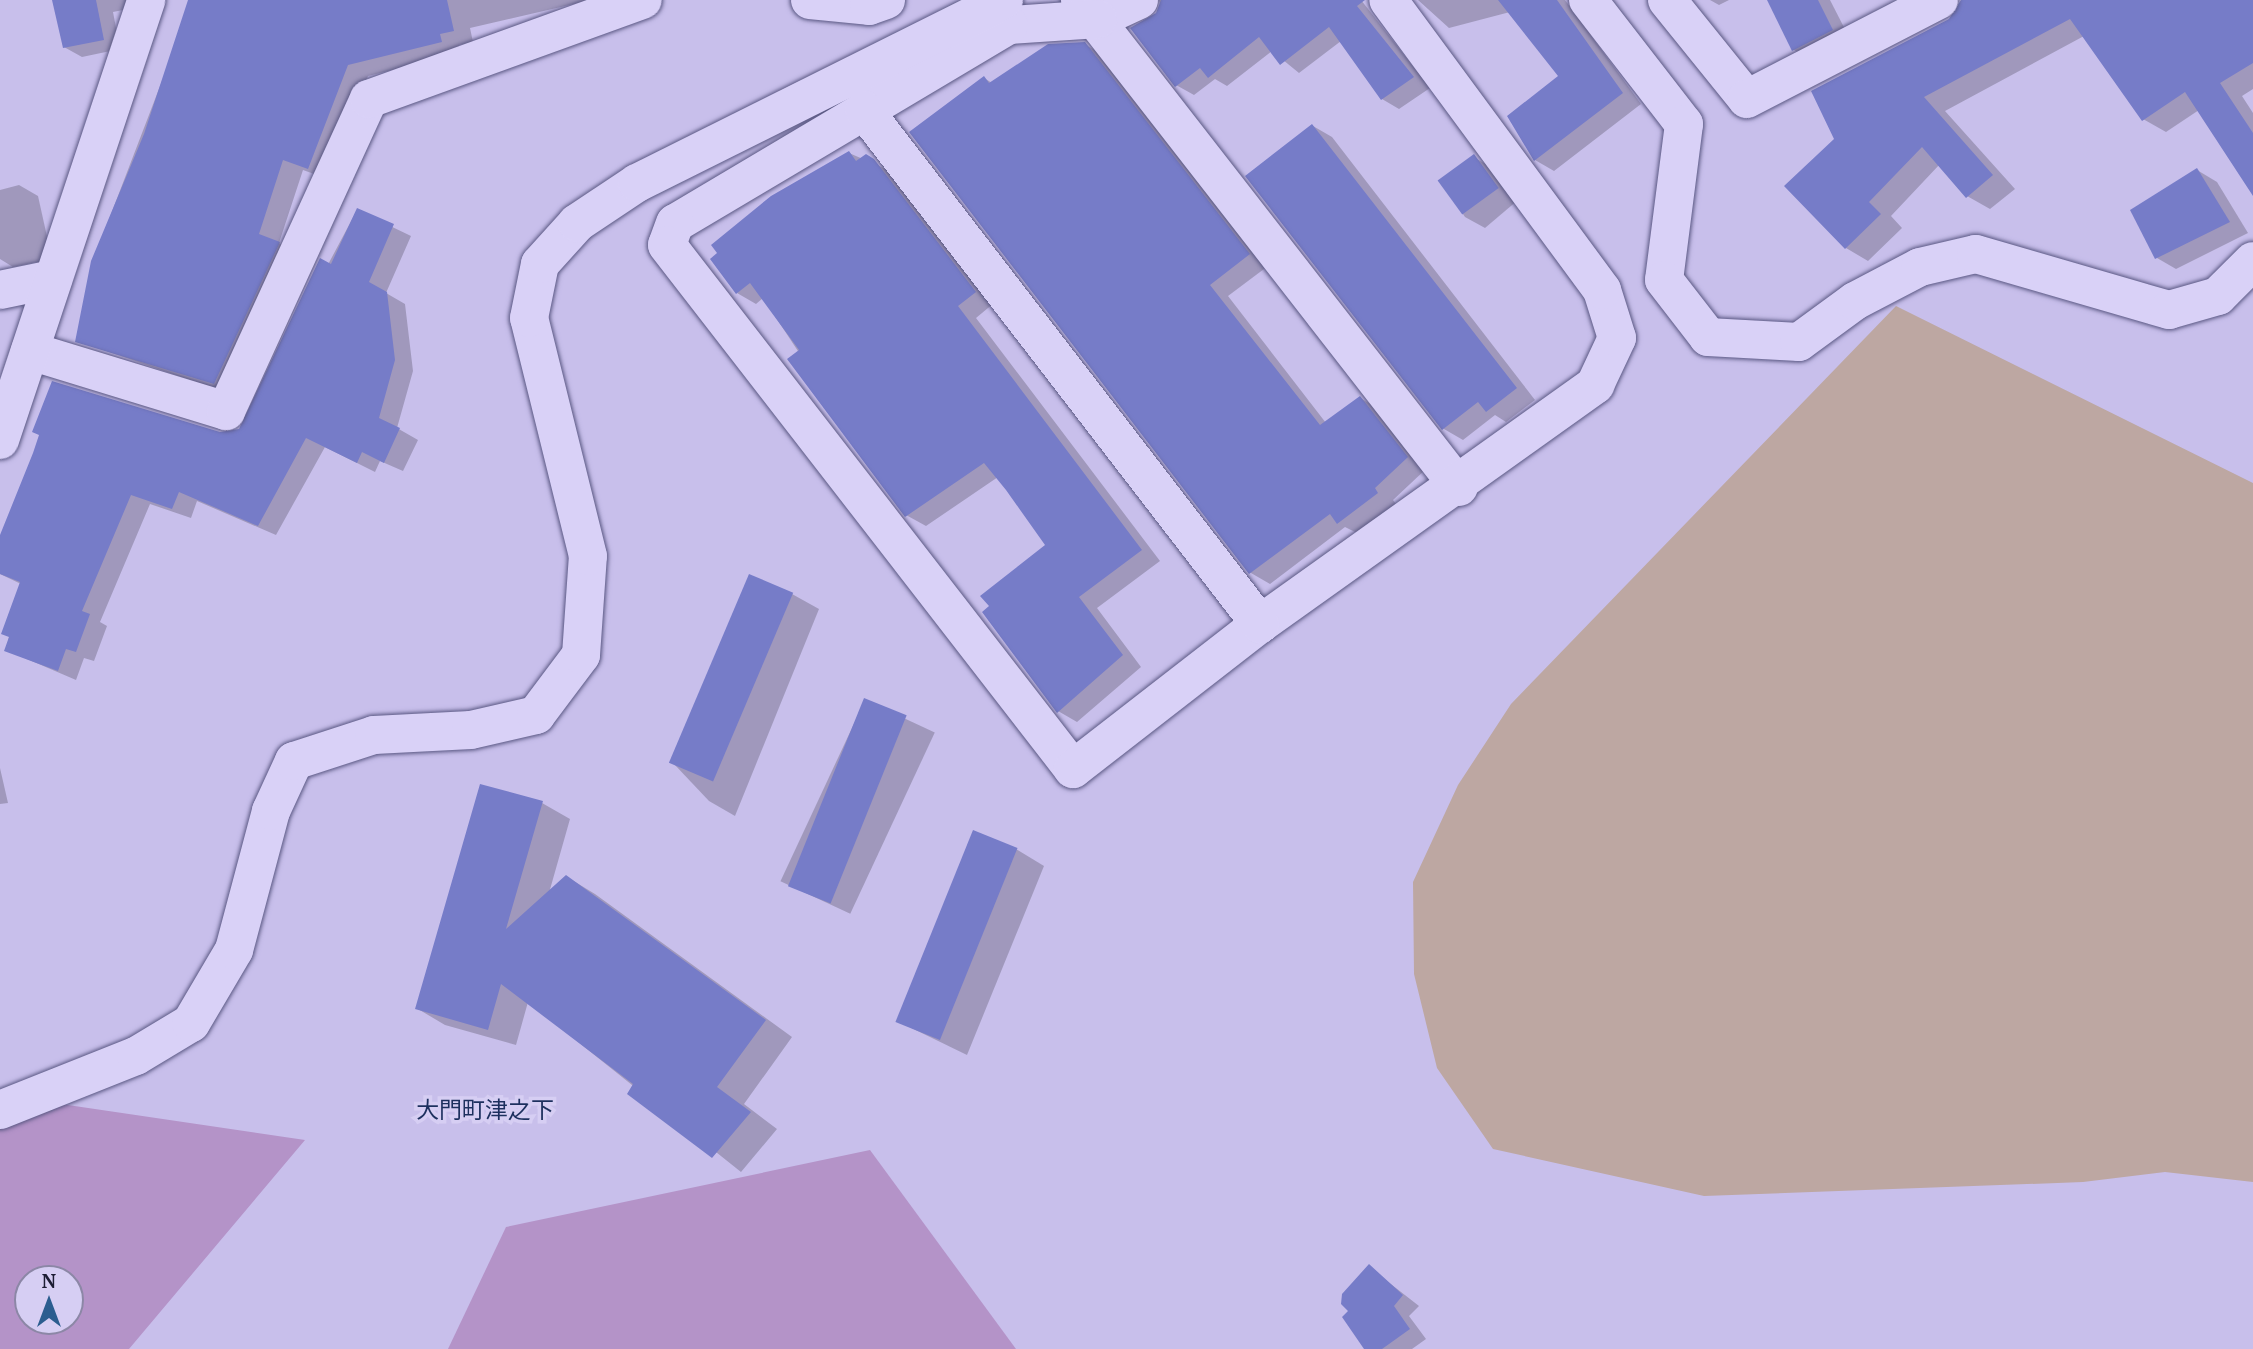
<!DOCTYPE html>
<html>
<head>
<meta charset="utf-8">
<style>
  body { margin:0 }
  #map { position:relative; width:2253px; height:1349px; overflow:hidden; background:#c8bfeb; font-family:"PT Serif","Noto Sans JP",serif }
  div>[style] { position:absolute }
  .green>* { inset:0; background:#b493c8 }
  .water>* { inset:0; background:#bda7a2 }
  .shadow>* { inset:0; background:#0003; transform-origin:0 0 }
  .building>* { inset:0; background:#767cc8; transform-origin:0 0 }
  .roads { filter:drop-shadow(0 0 2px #5a5883) drop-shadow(0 0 2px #5a5883) }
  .minor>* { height:38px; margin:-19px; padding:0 19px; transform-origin:19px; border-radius:19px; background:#d9d1f7 }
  span { translate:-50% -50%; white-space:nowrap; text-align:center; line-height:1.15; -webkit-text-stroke:7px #d6cef3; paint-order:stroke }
  .quarter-label { font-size:23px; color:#1d305e }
  .north { position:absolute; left:14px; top:1265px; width:70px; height:70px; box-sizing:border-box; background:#d6cef3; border:2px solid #8c87a6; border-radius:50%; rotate:0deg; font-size:19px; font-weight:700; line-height:28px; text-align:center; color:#1c1c33 }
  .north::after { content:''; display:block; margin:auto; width:24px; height:32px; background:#2b5d8f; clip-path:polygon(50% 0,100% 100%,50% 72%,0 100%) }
</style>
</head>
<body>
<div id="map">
  <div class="green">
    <div style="clip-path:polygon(evenodd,0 1095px,305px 1140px,129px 1349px,0 1349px,0 1095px,28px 1279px,70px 1279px,70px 1321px,28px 1321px,28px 1279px)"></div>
    <div style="clip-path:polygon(870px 1150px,1016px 1349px,448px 1349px,506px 1227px)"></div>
  </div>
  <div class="water">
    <div style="clip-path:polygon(1896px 306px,2253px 483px,2253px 1182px,2165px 1172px,2083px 1182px,1704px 1196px,1493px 1149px,1437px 1068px,1414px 974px,1413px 882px,1458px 785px,1511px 704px)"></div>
  </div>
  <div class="shadow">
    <div style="clip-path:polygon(54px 0,131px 0,133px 8px,113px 12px,120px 49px,82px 57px,64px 47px)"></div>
    <div style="clip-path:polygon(193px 0,591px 0,470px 28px,473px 42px,459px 45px,461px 53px,368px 76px,328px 179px,303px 170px,279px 243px,298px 255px,234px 395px,77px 341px,93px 261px)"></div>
    <div style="clip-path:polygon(1159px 0,1361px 0,1430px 88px,1399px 109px,1382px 99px,1341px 41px,1299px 73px,1272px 51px,1227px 86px,1215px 79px,1194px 95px,1176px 85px)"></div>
    <div style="clip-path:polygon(1565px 0,1641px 104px,1554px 171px,1535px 160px,1561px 77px,1510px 12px,1449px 28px,1418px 0)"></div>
    <div style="clip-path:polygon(1710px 0,1729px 0,1719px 5px)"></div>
    <div style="clip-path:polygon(1769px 0,1830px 0,1851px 41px,1813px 61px,1794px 50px)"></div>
    <div style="clip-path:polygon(1967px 0,2253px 0,2253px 89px,2242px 96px,2253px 113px,2253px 175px,2199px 110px,2166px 132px,2143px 119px,2084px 36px,1945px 111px,2015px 189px,1990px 209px,1967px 196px,1940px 164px,1891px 216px,1902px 228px,1868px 261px,1846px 248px,1836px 139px)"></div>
    <div style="clip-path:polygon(1084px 44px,1104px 55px,1268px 266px,1228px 296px,1326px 423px,1360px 398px,1379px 409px,1426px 469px,1393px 500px,1396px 504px,1357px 533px,1345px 527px,1270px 584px,1251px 573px,911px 133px,984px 78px,992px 83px)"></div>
    <div style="clip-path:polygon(1313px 126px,1332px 137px,1535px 400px,1506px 422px,1495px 415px,1463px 440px,1444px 429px)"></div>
    <div style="clip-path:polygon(849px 153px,893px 172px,994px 303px,976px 318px,1160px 561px,1097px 608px,1141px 667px,1077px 722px,1058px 711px,1047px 545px,998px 477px,926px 526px,906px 515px,763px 298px,756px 304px,737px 293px)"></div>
    <div style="clip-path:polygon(1473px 157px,1493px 168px,1518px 200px,1485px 228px,1465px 217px,1440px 180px)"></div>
    <div style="clip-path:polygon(2197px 170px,2217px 182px,2248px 233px,2176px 269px,2157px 258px)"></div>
    <div style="clip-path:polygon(19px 185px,38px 196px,52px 259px,13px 267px,0 259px,0 190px)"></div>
    <div style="clip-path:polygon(357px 210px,411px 236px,386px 293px,405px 304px,413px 371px,397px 428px,418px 440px,403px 471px,380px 461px,375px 472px,325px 447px,276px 535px,197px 501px,191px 518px,150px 504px,100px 622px,107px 626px,94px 661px,84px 658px,76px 680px,6px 650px,21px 584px,0 574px,0 540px,219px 434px,240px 430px)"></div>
    <div style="clip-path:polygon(792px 594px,819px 609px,735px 816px,709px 801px,674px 764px)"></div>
    <div style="left:865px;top:700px;width:77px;height:200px;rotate:25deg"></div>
    <div style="clip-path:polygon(0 768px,8px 803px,0 804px)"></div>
    <div style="clip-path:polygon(542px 803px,570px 819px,549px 893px,567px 877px,595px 894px,792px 1037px,744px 1104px,777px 1129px,741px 1172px,528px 1002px,516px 1045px,445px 1025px,418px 1009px)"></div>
    <div style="clip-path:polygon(1016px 849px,1044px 866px,967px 1055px,897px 1021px)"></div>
    <div style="clip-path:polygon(1369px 1267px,1419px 1306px,1409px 1316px,1426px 1339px,1412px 1349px,1366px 1349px,1351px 1310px)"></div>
  </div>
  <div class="building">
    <div style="clip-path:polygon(52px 0,96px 0,104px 40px,63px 48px)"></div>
    <div style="clip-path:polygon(188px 0,447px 0,454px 31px,440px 34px,442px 42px,348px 65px,308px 169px,283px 160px,259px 234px,280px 242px,214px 384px,75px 342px,91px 261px,144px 134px)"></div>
    <div style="clip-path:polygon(1161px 0,1365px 0,1357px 6px,1414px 77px,1381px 100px,1329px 27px,1280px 65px,1259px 37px,1208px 78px,1200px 68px,1175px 87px,1130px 28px,1156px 13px)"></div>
    <div style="clip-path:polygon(1498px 0,1557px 0,1623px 93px,1534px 161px,1507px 116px,1558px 76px)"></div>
    <div style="clip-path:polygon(1767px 0,1818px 0,1833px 30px,1792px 51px)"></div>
    <div style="clip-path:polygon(1961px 0,2253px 0,2253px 63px,2220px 83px,2253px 133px,2253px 196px,2185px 92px,2142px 121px,2070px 19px,1924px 97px,1993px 175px,1966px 198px,1922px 147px,1869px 202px,1881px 214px,1845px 249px,1784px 186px,1834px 139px,1811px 91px,1949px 19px)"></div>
    <div style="clip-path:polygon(1085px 42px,1250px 254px,1210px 285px,1320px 425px,1360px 396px,1408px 457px,1375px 488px,1378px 493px,1337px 524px,1330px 514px,1249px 574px,909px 132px,984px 76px,989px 83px,1048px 44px)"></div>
    <div style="clip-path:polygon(1312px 124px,1517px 388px,1486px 412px,1478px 402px,1442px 430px,1245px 176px)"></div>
    <div style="clip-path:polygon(849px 151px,856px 161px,866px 154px,874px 159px,976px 292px,958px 306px,1142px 550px,1079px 597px,1123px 655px,1057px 713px,982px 612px,989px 606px,980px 596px,1045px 545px,1006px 490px,984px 463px,905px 517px,787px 359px,799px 350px,750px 283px,736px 294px,710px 259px,717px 253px,711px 245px,771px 196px)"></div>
    <div style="left:1474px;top:154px;width:42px;height:45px;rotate:54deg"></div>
    <div style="clip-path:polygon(2197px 168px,2230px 222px,2155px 259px,2130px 210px)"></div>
    <div style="clip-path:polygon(357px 208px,394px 224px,369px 282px,387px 292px,395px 360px,379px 418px,400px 428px,384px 463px,362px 452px,357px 463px,306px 438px,258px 526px,179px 492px,172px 509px,131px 495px,82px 611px,90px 614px,76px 652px,66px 649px,58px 671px,4px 651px,9px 637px,1px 634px,20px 582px,0 574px,0 535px,33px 453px,39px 435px,32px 432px,52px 381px,220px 432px,239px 429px,320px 258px,331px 264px)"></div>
    <div style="left:749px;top:574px;width:48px;height:205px;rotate:23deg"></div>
    <div style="left:864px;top:698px;width:46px;height:203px;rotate:22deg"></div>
    <div style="clip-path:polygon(480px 784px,543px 801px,506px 929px,566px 875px,766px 1020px,717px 1087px,751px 1112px,712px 1158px,627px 1094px,633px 1084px,501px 984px,488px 1030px,415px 1009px)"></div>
    <div style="left:973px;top:830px;width:48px;height:207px;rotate:22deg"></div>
    <div style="clip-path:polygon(1369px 1264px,1403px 1295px,1394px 1306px,1410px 1329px,1382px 1349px,1364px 1349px,1342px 1317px,1348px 1311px,1341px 1304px,1342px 1294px)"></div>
  </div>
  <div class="roads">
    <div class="minor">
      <div style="left:810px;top:0;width:59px;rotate:5.8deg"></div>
      <div style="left:869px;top:6px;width:18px;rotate:-19deg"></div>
      <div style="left:1080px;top:0;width:617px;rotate:52.11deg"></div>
      <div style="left:1139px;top:0;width:45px;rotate:155.1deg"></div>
      <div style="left:1098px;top:19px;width:89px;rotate:176.1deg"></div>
      <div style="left:1009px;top:25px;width:388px;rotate:149.3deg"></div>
      <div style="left:675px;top:223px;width:23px;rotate:110deg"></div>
      <div style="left:667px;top:245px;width:663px;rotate:52.23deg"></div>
      <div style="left:1073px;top:769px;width:237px;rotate:-37.8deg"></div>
      <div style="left:1260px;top:624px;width:412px;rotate:-35.5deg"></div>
      <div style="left:1595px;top:385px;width:52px;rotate:-64.9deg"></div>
      <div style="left:1617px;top:338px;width:50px;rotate:-107.4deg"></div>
      <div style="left:1602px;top:290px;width:360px;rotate:-126.4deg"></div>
      <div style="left:1588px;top:0;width:157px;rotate:52.3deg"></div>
      <div style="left:1684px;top:124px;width:157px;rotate:97.3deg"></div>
      <div style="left:1664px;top:280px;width:72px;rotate:52.3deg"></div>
      <div style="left:1708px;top:337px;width:91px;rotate:3.1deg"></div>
      <div style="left:1799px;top:342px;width:69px;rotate:-36.2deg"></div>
      <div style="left:1855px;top:301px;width:73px;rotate:-27.6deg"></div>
      <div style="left:1920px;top:267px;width:57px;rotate:-13.1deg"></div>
      <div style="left:1976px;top:254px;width:201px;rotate:16.2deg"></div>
      <div style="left:2169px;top:310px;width:51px;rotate:-15.9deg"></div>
      <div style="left:2218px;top:296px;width:49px;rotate:-45deg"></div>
      <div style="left:1667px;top:0;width:127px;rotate:51.1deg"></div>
      <div style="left:1747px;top:99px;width:216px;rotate:-27.3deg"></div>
      <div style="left:864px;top:110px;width:649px;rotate:52.39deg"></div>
      <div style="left:0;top:290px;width:54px;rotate:-11.7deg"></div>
      <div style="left:30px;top:351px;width:205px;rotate:17deg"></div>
      <div style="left:226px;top:411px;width:343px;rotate:-65.4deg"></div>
      <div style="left:369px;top:99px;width:291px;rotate:-19.9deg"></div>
      <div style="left:0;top:440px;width:464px;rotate:-71.6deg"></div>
      <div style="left:0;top:1110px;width:146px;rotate:-21.7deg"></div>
      <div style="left:136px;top:1056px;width:64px;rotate:-31deg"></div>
      <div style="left:191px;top:1023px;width:85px;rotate:-59.5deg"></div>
      <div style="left:234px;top:950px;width:144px;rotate:-75.1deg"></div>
      <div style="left:271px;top:811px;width:55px;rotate:-65.3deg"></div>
      <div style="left:294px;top:761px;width:84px;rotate:-18deg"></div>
      <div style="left:374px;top:735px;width:97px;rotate:-3deg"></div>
      <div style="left:471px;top:730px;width:67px;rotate:-13deg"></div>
      <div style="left:536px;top:715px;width:75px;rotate:-53.1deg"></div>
      <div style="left:581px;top:655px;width:99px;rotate:-86deg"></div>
      <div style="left:588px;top:556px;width:245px;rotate:-103.9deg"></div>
      <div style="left:529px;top:318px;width:55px;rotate:-78.5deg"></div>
      <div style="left:540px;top:264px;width:55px;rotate:-47.9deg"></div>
      <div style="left:577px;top:223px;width:72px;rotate:-33.7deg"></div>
      <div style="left:637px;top:183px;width:410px;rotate:-26.5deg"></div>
    </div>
  </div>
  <div class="quarter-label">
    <span style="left:485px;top:1110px">大門町津之下</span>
  </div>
  <div class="north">N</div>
</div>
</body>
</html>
